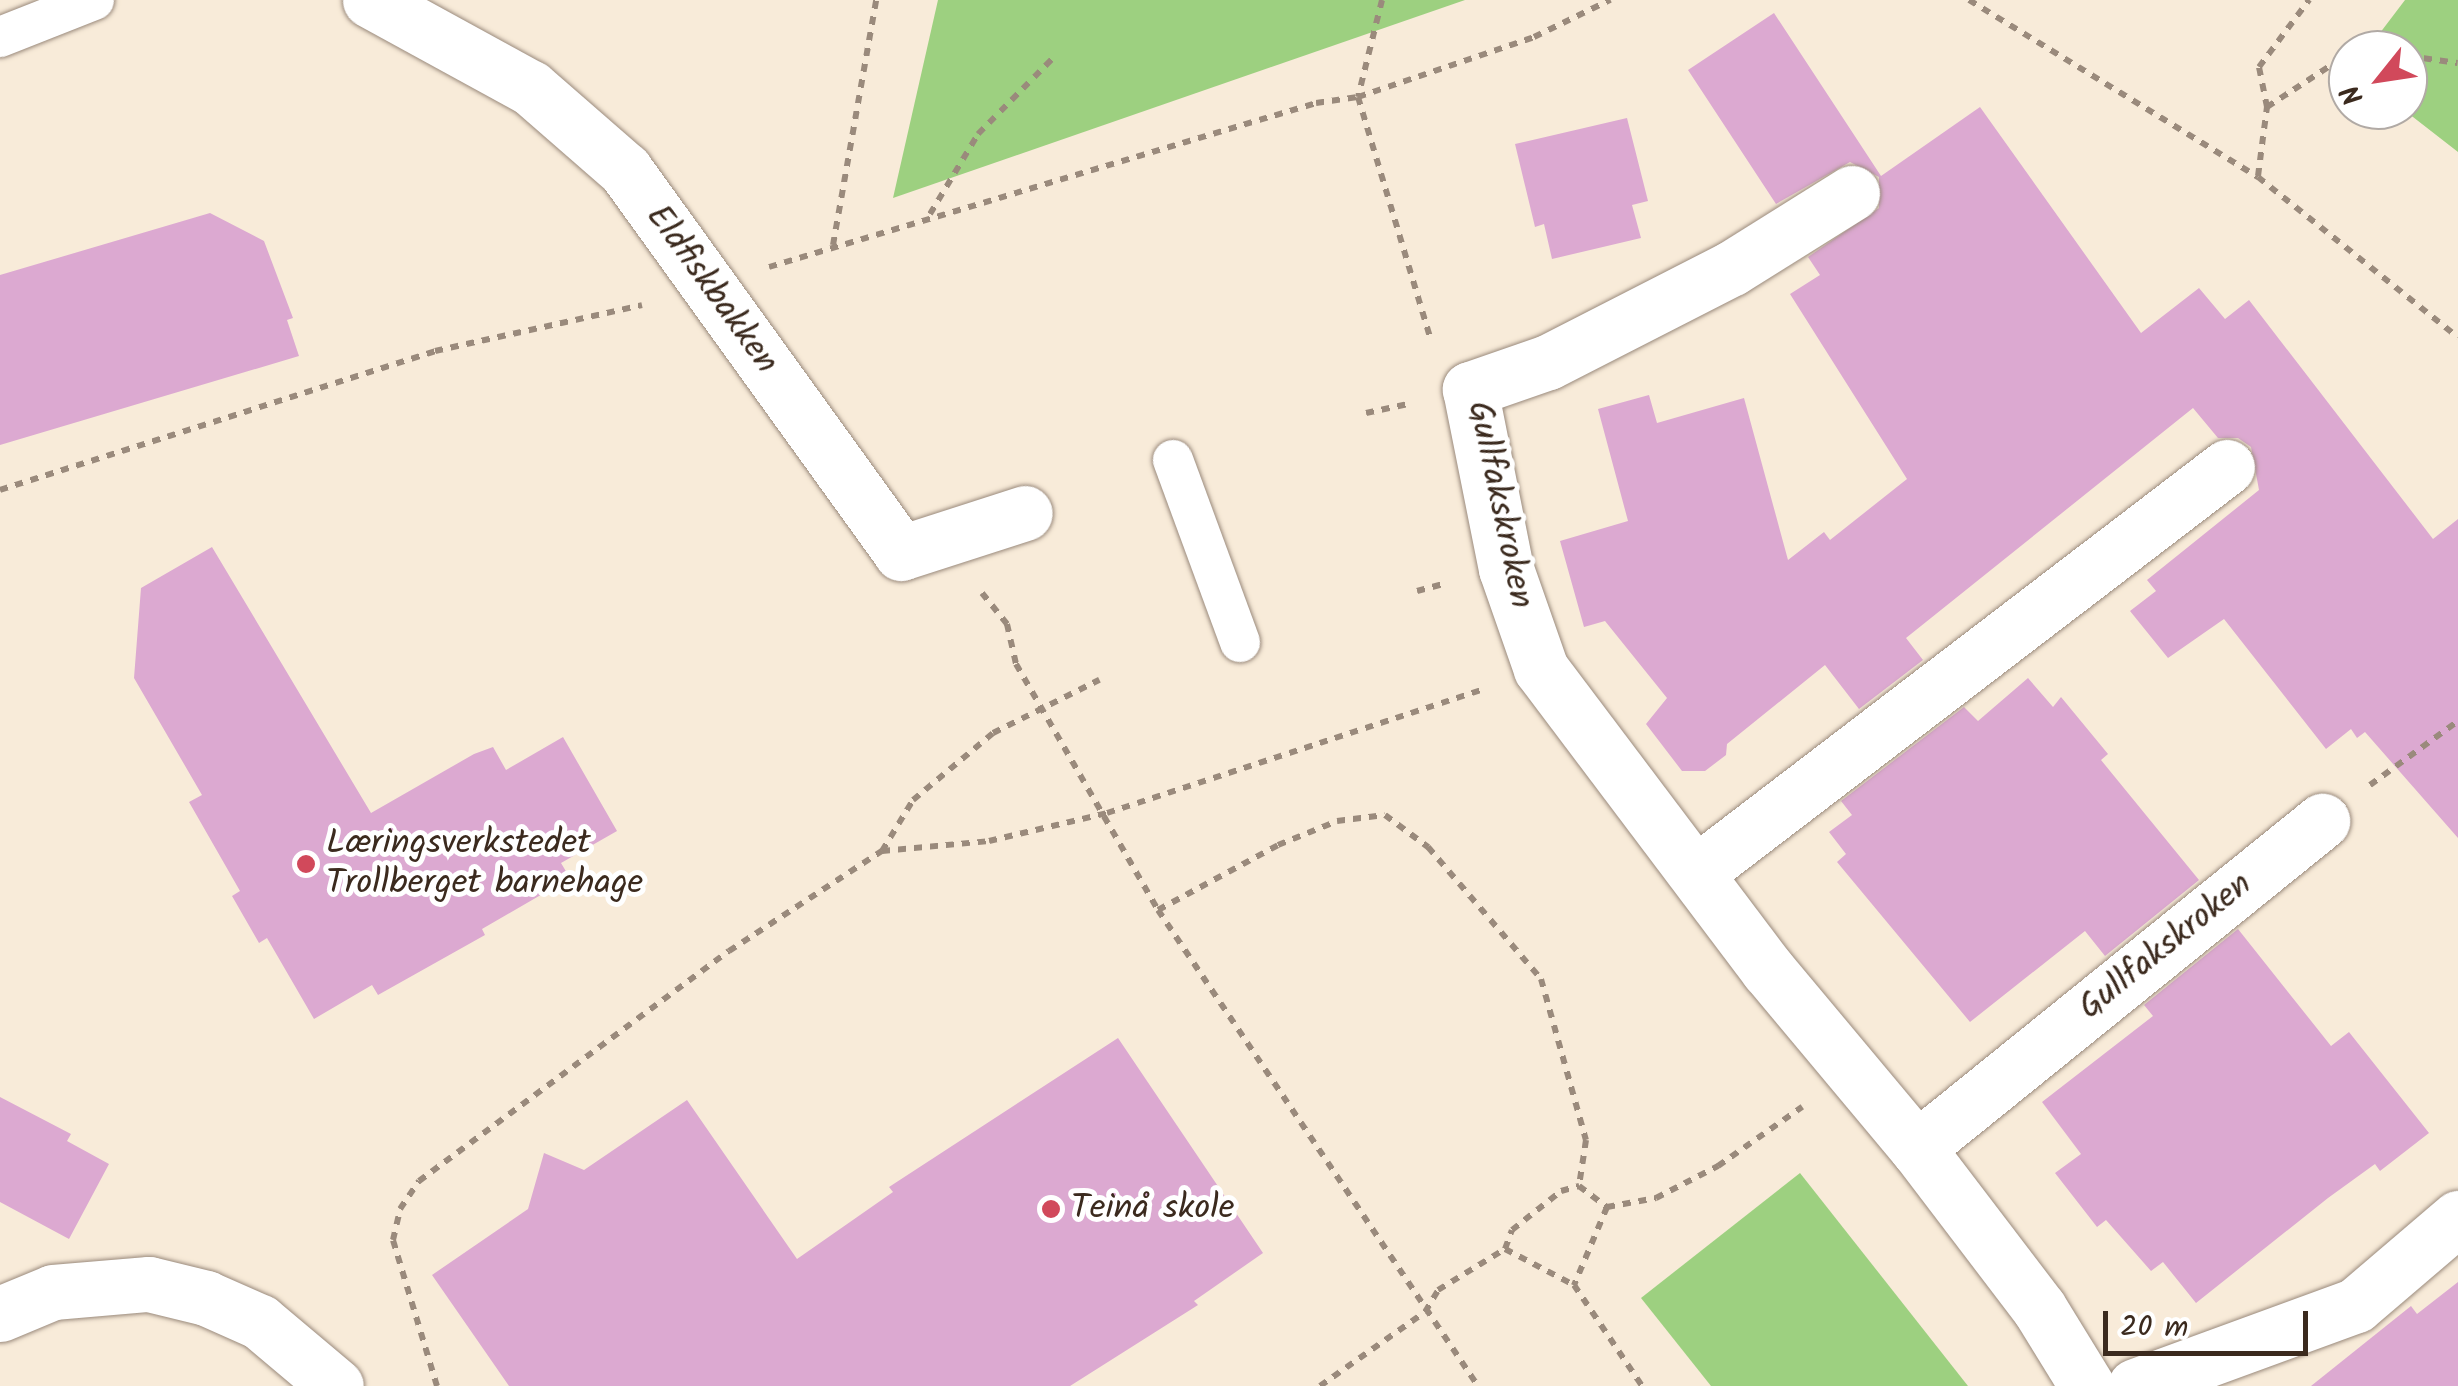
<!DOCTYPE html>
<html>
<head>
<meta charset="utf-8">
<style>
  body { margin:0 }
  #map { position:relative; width:2458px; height:1386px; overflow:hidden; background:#f8ebd9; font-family:Kalam,sans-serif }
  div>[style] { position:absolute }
  .green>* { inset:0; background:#9dd080 }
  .building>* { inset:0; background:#dca9d1 }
  .path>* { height:6px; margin-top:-3px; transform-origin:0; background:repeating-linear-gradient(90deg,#9a8a7c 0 8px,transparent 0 16px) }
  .roads { filter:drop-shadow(0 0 2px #9a8a7c) drop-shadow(0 0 2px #9a8a7c) }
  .lane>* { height:40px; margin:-20px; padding:0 20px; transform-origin:20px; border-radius:20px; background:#fff }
  .street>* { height:55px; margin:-27.5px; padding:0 27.5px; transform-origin:27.5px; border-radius:27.5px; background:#fff }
  .dots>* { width:28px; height:28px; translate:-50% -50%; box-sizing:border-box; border:5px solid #fff; border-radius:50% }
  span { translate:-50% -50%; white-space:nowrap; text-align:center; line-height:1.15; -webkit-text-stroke:10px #fff; paint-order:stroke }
  .street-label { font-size:35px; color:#3b2a1e }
  .poi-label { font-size:35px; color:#3b2a1e }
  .left { translate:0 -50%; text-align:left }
  .north { position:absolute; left:2328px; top:30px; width:100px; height:100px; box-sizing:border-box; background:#fff; border:2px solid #b1aaa5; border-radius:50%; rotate:240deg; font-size:28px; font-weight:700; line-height:40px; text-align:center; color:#3b2a1e }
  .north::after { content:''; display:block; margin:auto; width:35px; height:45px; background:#d1495b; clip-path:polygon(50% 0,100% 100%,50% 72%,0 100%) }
  .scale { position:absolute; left:2103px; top:1311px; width:205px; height:45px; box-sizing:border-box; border:5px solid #3b2a1e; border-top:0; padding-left:12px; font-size:30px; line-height:35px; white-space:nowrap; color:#3b2a1e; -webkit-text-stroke:8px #fff; paint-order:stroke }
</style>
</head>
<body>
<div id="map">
  <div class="green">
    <div style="clip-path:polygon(938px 0,1465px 0,893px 198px)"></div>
    <div style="clip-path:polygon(2405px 0,2458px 0,2458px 152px,2404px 110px,2408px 50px,2367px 50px)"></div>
    <div style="clip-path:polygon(1800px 1173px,1968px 1386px,1711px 1386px,1641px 1298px)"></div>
  </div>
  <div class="building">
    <div style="clip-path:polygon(1774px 13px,1881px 176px,1980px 107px,2141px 333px,2199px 288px,2225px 319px,2249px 300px,2433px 539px,2458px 519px,2458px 838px,2365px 732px,2357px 738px,2351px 729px,2326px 749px,2224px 619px,2168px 658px,2130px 611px,2156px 591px,2147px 580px,2259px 490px,2251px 447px,2238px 438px,2218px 438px,2193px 408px,1906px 638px,1923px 660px,1859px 709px,1825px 665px,1727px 744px,1726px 755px,1705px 771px,1682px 771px,1646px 724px,1667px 698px,1605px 621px,1584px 627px,1560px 541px,1628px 521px,1598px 409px,1649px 395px,1657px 423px,1744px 398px,1788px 560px,1824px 532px,1830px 540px,1907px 479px,1790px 294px,1820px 275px,1808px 257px,1879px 208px,1879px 177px,1850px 162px,1776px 204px,1688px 70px)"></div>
    <div style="clip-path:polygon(1627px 118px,1648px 201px,1632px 205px,1641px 238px,1552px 259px,1544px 224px,1535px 227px,1515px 144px)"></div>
    <div style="clip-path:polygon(210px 213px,264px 241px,293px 318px,287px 320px,299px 356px,0 445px,0 275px)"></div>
    <div style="clip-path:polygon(212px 547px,371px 813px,474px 754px,493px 747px,506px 770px,563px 737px,617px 831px,561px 863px,570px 878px,482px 929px,485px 935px,378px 995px,372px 985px,314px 1019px,267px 938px,259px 943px,232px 896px,240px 891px,189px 802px,202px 795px,134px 678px,141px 588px)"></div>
    <div style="clip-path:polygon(2028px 678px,2053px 707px,2061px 697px,2108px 754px,2101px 760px,2199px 880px,2105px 956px,2085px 931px,1970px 1022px,1837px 862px,1846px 854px,1829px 832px,1852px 815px,1841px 801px,1964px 707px,1978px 721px)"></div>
    <div style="clip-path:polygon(2238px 929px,2331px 1046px,2349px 1032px,2429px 1133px,2380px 1171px,2375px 1164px,2328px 1198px,2196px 1303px,2163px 1262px,2151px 1271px,2106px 1220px,2097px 1227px,2055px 1173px,2081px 1154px,2042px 1102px,2153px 1016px,2144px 1005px)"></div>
    <div style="clip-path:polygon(1118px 1038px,1263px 1253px,1194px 1301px,1198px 1305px,1070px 1386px,509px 1386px,432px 1275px,528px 1209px,544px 1153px,584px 1170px,687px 1100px,797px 1259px,893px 1192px,889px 1187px)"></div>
    <div style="clip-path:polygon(0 1097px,71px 1134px,67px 1141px,109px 1164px,69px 1239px,0 1202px)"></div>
    <div style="clip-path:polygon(2458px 1282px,2458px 1386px,2311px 1386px,2411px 1306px,2417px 1314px)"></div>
  </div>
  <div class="path">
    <div style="left:1382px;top:0;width:100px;rotate:103.9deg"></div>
    <div style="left:1358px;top:97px;width:254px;rotate:73.3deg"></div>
    <div style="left:1969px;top:0;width:339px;rotate:31.5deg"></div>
    <div style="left:2258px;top:177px;width:256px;rotate:38.7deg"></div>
    <div style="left:2408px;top:56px;width:50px;rotate:8deg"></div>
    <div style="left:2267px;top:107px;width:97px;rotate:-33.2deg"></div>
    <div style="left:2258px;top:176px;width:70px;rotate:-82.6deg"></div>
    <div style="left:2267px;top:107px;width:41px;rotate:-101.3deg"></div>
    <div style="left:2259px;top:67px;width:84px;rotate:-53.3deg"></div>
    <div style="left:930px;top:214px;width:93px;rotate:-59deg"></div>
    <div style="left:978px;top:134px;width:107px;rotate:-45.4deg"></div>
    <div style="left:833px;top:245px;width:249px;rotate:-80deg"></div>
    <div style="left:769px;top:267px;width:571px;rotate:-16.69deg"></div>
    <div style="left:1316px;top:103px;width:42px;rotate:-8.1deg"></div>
    <div style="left:1358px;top:97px;width:186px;rotate:-18.8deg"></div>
    <div style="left:1534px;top:37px;width:85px;rotate:-26deg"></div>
    <div style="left:1366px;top:413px;width:43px;rotate:-12.1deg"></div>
    <div style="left:0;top:490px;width:457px;rotate:-17.7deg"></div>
    <div style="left:435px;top:351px;width:212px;rotate:-12.5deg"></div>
    <div style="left:1417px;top:591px;width:30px;rotate:-15deg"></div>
    <div style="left:982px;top:593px;width:40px;rotate:51deg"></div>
    <div style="left:1007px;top:624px;width:41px;rotate:77.3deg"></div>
    <div style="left:1016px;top:664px;width:284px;rotate:60deg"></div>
    <div style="left:1158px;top:910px;width:574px;rotate:56.09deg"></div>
    <div style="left:2370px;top:785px;width:109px;rotate:-36deg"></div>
    <div style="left:882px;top:851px;width:107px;rotate:-5.3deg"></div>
    <div style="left:989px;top:841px;width:121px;rotate:-13.3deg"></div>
    <div style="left:1107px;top:813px;width:397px;rotate:-18.2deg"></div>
    <div style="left:1158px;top:910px;width:136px;rotate:-28.4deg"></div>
    <div style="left:1278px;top:845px;width:64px;rotate:-22.1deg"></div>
    <div style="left:1337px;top:821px;width:48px;rotate:-7.1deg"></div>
    <div style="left:1385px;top:815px;width:54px;rotate:36.7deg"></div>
    <div style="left:1428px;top:847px;width:174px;rotate:49.4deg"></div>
    <div style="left:1541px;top:979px;width:167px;rotate:74.4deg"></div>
    <div style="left:1586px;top:1140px;width:47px;rotate:98.7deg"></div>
    <div style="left:1607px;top:1207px;width:85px;rotate:112.9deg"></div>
    <div style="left:1574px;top:1285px;width:122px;rotate:56deg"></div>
    <div style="left:1505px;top:1249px;width:78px;rotate:27.6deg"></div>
    <div style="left:437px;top:1386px;width:152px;rotate:-106.8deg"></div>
    <div style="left:393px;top:1240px;width:32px;rotate:-77deg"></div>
    <div style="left:400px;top:1209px;width:34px;rotate:-56deg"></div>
    <div style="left:419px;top:1181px;width:386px;rotate:-36.6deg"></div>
    <div style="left:729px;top:951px;width:183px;rotate:-33.2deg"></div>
    <div style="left:882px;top:851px;width:60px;rotate:-58.7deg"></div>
    <div style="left:913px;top:800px;width:104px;rotate:-39.9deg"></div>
    <div style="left:993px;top:733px;width:119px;rotate:-26.6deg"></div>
    <div style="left:1320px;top:1386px;width:128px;rotate:-35.2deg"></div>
    <div style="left:1425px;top:1312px;width:26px;rotate:-59deg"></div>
    <div style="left:1438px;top:1290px;width:79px;rotate:-31.5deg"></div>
    <div style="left:1505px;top:1249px;width:20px;rotate:-70deg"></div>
    <div style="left:1512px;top:1230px;width:63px;rotate:-38.5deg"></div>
    <div style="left:1561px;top:1191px;width:19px;rotate:-16deg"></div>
    <div style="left:1579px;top:1186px;width:35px;rotate:37deg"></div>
    <div style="left:1607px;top:1207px;width:50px;rotate:-10.4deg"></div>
    <div style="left:1656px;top:1198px;width:70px;rotate:-27.3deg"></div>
    <div style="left:1718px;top:1166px;width:103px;rotate:-35.1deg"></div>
  </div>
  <div class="roads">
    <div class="lane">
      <div style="left:0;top:37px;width:101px;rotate:-21.5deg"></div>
      <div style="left:1173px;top:460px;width:194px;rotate:69.8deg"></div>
    </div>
    <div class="street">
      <div style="left:370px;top:0;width:183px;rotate:28.7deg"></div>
      <div style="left:531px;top:88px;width:125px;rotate:41.1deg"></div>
      <div style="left:625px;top:170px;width:472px;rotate:54.2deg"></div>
      <div style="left:901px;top:553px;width:130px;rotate:-17.9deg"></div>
      <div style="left:1852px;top:193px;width:142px;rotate:148deg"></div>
      <div style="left:1732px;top:268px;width:207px;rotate:152.9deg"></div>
      <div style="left:1548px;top:362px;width:83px;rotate:160.9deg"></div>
      <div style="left:1470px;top:389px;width:184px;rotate:78.7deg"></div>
      <div style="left:1506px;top:569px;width:106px;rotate:70.7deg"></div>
      <div style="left:1541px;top:669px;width:377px;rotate:53deg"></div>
      <div style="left:1768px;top:970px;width:232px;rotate:50.1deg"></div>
      <div style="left:1917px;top:1148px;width:201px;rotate:52.7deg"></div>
      <div style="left:2039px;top:1308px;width:92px;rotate:58.4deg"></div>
      <div style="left:1697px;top:872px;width:667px;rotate:-37.39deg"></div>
      <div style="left:1917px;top:1148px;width:521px;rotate:-38.92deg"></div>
      <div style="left:0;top:1314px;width:57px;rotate:-22.5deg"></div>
      <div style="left:53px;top:1292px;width:96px;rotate:-4.8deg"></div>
      <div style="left:149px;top:1284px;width:59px;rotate:13.8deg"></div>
      <div style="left:206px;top:1298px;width:59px;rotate:24deg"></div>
      <div style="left:260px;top:1322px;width:99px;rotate:40.1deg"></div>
      <div style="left:2135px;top:1386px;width:235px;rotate:-20.1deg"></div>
      <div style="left:2356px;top:1305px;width:134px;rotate:-40.5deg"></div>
    </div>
  </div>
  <div class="dots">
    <div style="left:306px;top:864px;background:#d1495b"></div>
    <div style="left:1051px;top:1209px;background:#d1495b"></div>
  </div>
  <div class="street-label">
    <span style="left:711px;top:290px;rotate:54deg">Eldfiskbakken</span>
    <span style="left:1499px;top:505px;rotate:78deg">Gullfakskroken</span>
    <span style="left:2166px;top:947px;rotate:-39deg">Gullfakskroken</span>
  </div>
  <div class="poi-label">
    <span class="left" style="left:326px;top:864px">Læringsverkstedet<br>Trollberget barnehage</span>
    <span class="left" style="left:1071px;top:1209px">Teinå skole</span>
  </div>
  <div class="north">N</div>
  <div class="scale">20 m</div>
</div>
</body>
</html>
